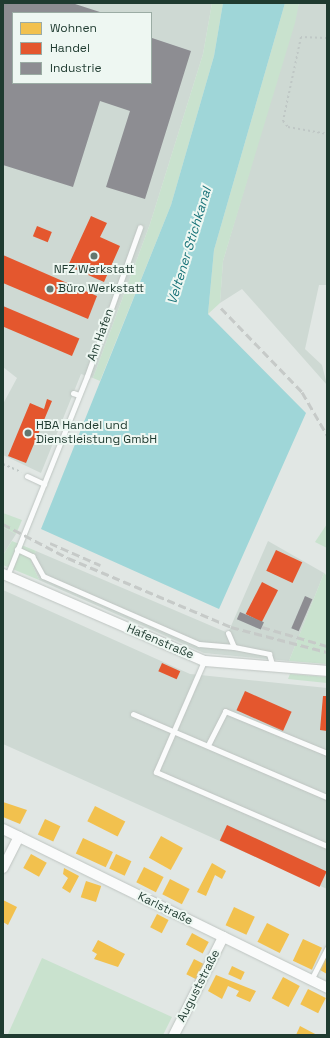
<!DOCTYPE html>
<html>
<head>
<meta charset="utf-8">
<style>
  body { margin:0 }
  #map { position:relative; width:330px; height:1038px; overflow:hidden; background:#e1e7e4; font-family:"Space Grotesk",sans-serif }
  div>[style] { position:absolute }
  .built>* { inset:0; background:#ced9d3 }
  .green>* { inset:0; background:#c9e2ce }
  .water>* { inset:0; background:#9fd6d8 }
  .homes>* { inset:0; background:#f2c14e; transform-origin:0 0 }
  .shops>* { inset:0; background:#e4572e; transform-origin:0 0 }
  .industry>* { inset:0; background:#8d8d92; transform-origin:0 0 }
  .path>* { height:2px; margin-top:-1px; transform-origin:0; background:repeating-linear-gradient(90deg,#bfc7c5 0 2px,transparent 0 5px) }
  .roads { filter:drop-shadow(0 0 1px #bec4c1) drop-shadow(0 0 1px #bec4c1) }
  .service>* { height:5px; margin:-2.5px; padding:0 2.5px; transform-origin:2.5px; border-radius:2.5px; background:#fafbfb }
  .minor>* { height:10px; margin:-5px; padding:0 5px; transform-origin:5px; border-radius:5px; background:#fafbfb }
  .rail>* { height:3px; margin-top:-1.5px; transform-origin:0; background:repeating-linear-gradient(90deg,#c6cac8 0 8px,transparent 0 12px) }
  .dots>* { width:11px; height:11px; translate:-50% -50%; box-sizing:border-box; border:2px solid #eef7f2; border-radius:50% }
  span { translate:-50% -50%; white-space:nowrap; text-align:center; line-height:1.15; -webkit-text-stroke:4px #eef7f2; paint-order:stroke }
  .poi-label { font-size:12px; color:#1f3b30 }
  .left { translate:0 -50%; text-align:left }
  .street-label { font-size:12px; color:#1f3b30 }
  .water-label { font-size:13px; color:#177278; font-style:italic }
  .frame { position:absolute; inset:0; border:4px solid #1f3b30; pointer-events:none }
  .legend { position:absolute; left:12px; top:12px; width:140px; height:72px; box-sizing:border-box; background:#eef7f2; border:1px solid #9baca4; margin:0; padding:5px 7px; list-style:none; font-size:12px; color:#1f3b30 }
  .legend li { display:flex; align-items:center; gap:8px; height:20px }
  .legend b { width:20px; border:1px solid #9baca4 }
</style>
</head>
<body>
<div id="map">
  <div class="built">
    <div style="clip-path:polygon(evenodd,3px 3px,212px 3px,203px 54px,150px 224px,93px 378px,81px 374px,41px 473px,3px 455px,3px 404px,17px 378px,3px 367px,3px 3px,13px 13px,151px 13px,151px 83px,13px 83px,13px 13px)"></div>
    <div style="clip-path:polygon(299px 3px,327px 3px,327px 285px,319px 285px,305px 349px,322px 365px,327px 385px,242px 289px,220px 303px,223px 261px)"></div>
    <div style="clip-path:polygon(3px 527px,16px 534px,3px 555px)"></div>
    <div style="clip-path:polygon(268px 541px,324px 573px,289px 661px,204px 653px,39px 580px,31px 562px,36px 551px,228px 633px)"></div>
    <div style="clip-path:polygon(3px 590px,190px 674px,327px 688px,327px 889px,3px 744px)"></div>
  </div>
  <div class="green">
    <div style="clip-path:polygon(212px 3px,223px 3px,214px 56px,171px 205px,100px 381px,93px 378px,150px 224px,203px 54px)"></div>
    <div style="clip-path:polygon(285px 3px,299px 3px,295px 23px,223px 261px,220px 303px,208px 314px,214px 250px)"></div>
    <div style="clip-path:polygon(3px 513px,22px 520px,16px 534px,3px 527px)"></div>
    <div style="clip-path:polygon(327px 524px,327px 548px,315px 542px)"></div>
    <div style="clip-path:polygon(12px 541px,36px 551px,31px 562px,39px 580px,3px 565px,3px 555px)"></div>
    <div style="clip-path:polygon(324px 573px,327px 576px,327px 664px,289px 661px)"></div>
    <div style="clip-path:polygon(290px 674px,327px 677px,327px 683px,288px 679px)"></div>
    <div style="clip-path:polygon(42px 958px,172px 1017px,163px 1035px,8px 1034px)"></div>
  </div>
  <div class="water">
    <div style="clip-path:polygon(223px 3px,285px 3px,214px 250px,208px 314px,306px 413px,219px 609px,41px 529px,171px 205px,214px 56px)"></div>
  </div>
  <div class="homes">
    <div style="clip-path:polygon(3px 802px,27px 810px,20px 824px,3px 817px)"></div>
    <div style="left:95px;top:806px;width:34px;height:17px;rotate:27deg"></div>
    <div style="left:45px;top:819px;width:17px;height:17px;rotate:25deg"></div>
    <div style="left:161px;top:836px;width:25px;height:25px;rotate:29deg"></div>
    <div style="left:83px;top:838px;width:33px;height:17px;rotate:25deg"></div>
    <div style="left:31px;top:854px;width:18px;height:16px;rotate:29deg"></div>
    <div style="left:116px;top:854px;width:17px;height:16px;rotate:25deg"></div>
    <div style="clip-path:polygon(212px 863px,226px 871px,222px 879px,215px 875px,206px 896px,197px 892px)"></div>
    <div style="left:144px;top:867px;width:22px;height:17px;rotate:27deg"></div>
    <div style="clip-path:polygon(64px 868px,79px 876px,70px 893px,62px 888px,68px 878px,63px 874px)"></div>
    <div style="left:170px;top:879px;width:22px;height:17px;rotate:27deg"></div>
    <div style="left:86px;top:881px;width:16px;height:17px;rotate:18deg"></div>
    <div style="clip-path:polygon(3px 900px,17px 907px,8px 925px,3px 922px)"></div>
    <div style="left:234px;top:907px;width:23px;height:20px;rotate:25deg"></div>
    <div style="left:157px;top:914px;width:13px;height:15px;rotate:27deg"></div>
    <div style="left:267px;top:923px;width:25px;height:21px;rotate:27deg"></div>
    <div style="left:192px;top:933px;width:19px;height:13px;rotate:28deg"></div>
    <div style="left:303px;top:939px;width:21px;height:24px;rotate:25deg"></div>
    <div style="clip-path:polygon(98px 940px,125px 954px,118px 967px,94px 959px,97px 954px,92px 951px)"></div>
    <div style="clip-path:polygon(327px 955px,327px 974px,320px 970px)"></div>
    <div style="left:194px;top:959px;width:11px;height:17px;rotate:27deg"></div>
    <div style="left:232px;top:966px;width:14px;height:9px;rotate:25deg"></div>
    <div style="clip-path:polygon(216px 975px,256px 991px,250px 1002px,236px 996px,239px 991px,228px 986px,222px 999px,208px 991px)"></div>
    <div style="left:283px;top:977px;width:19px;height:24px;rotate:28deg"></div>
    <div style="left:308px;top:989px;width:20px;height:17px;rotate:27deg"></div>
    <div style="clip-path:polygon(300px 1026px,317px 1035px,296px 1035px)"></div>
  </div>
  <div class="shops">
    <div style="clip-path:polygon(91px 216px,107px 223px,100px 237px,120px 246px,104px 282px,68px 266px)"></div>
    <div style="left:37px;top:226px;width:16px;height:11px;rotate:22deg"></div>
    <div style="clip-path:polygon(3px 255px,97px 296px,88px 319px,3px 283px)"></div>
    <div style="left:3px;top:306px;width:83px;height:19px;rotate:23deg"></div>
    <div style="clip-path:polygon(47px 399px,52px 401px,26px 463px,8px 456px,30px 403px,44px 409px)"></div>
    <div style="left:276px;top:550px;width:29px;height:23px;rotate:25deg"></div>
    <div style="left:262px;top:582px;width:18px;height:36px;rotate:27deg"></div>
    <div style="left:162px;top:663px;width:20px;height:9px;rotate:24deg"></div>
    <div style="left:245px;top:691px;width:51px;height:21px;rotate:24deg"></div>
    <div style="clip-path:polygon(323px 696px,327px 696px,327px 731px,320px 730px)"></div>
    <div style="left:227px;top:825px;width:110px;height:17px;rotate:25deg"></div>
  </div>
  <div class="industry">
    <div style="clip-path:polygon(3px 3px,72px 3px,103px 13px,13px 13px,13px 83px,151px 83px,152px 38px,191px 51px,145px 199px,106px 187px,130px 111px,100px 101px,73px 187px,3px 165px)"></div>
    <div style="left:305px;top:596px;width:8px;height:35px;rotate:23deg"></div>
    <div style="left:240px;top:612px;width:26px;height:8px;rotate:23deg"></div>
  </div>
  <div class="path">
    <div style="left:327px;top:38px;width:26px;rotate:-178deg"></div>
    <div style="left:301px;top:37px;width:86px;rotate:102.1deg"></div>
    <div style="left:283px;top:121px;width:8px;rotate:50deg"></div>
    <div style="left:288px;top:127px;width:40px;rotate:10deg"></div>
    <div style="left:3px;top:464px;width:20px;rotate:24deg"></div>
  </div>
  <div class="roads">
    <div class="service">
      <div style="left:73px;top:393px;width:6px;rotate:18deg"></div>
      <div style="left:27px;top:476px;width:19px;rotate:25deg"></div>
      <div style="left:17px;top:549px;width:17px;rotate:25deg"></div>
      <div style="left:32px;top:556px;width:23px;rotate:61deg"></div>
      <div style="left:43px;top:576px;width:170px;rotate:23.6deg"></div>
      <div style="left:199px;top:644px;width:35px;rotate:5deg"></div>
      <div style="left:7px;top:576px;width:215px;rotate:-68.2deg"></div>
      <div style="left:87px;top:376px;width:158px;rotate:-70.4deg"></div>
      <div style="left:228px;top:633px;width:15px;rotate:67deg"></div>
      <div style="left:234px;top:647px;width:36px;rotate:11deg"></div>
      <div style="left:269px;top:654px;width:14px;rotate:73deg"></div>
      <div style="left:204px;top:661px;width:121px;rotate:113.4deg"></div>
      <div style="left:156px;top:772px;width:186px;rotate:23.4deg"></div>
      <div style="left:133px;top:714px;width:211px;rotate:23.2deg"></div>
      <div style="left:208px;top:745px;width:38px;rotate:-63deg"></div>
      <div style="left:225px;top:711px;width:110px;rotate:22.4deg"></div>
      <div style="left:311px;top:980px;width:36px;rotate:-63deg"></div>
    </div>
    <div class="minor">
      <div style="left:3px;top:574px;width:219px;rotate:23.4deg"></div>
      <div style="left:204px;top:661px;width:123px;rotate:4.6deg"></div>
      <div style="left:3px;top:829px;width:361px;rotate:26.1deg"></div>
      <div style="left:3px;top:868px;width:35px;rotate:-63deg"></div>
      <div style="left:174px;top:1035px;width:110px;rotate:-63.4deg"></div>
    </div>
  </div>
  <div class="rail">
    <div style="left:221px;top:308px;width:117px;rotate:46deg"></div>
    <div style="left:302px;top:392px;width:50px;rotate:59.8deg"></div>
    <div style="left:3px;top:524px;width:73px;rotate:27.6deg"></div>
    <div style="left:68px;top:558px;width:177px;rotate:22.9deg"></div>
    <div style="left:231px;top:627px;width:99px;rotate:14.6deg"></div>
    <div style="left:50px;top:543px;width:55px;rotate:23.7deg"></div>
    <div style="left:262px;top:627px;width:68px;rotate:16.3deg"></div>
  </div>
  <div class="dots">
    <div style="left:94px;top:256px;background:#63776f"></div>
    <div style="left:50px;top:289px;background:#63776f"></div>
    <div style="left:28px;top:433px;background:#63776f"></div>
  </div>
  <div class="poi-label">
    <span style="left:94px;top:270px">NFZ Werkstatt</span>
    <span class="left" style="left:58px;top:289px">Büro Werkstatt</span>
    <span class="left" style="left:36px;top:433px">HBA Handel und<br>Dienstleistung GmbH</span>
  </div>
  <div class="street-label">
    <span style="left:101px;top:335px;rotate:-70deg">Am Hafen</span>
    <span style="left:160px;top:642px;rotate:23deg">Hafenstraße</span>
    <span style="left:165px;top:909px;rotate:26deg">Karlstraße</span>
    <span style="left:199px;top:986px;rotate:-63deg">Auguststraße</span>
  </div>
  <div class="water-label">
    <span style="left:190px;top:246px;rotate:-73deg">Veltener Stichkanal</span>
  </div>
  <div class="frame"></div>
  <ul class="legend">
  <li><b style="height:11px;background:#f2c14e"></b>Wohnen</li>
  <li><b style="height:11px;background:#e4572e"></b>Handel</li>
  <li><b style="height:11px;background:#8d8d92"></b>Industrie</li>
  </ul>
</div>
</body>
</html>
